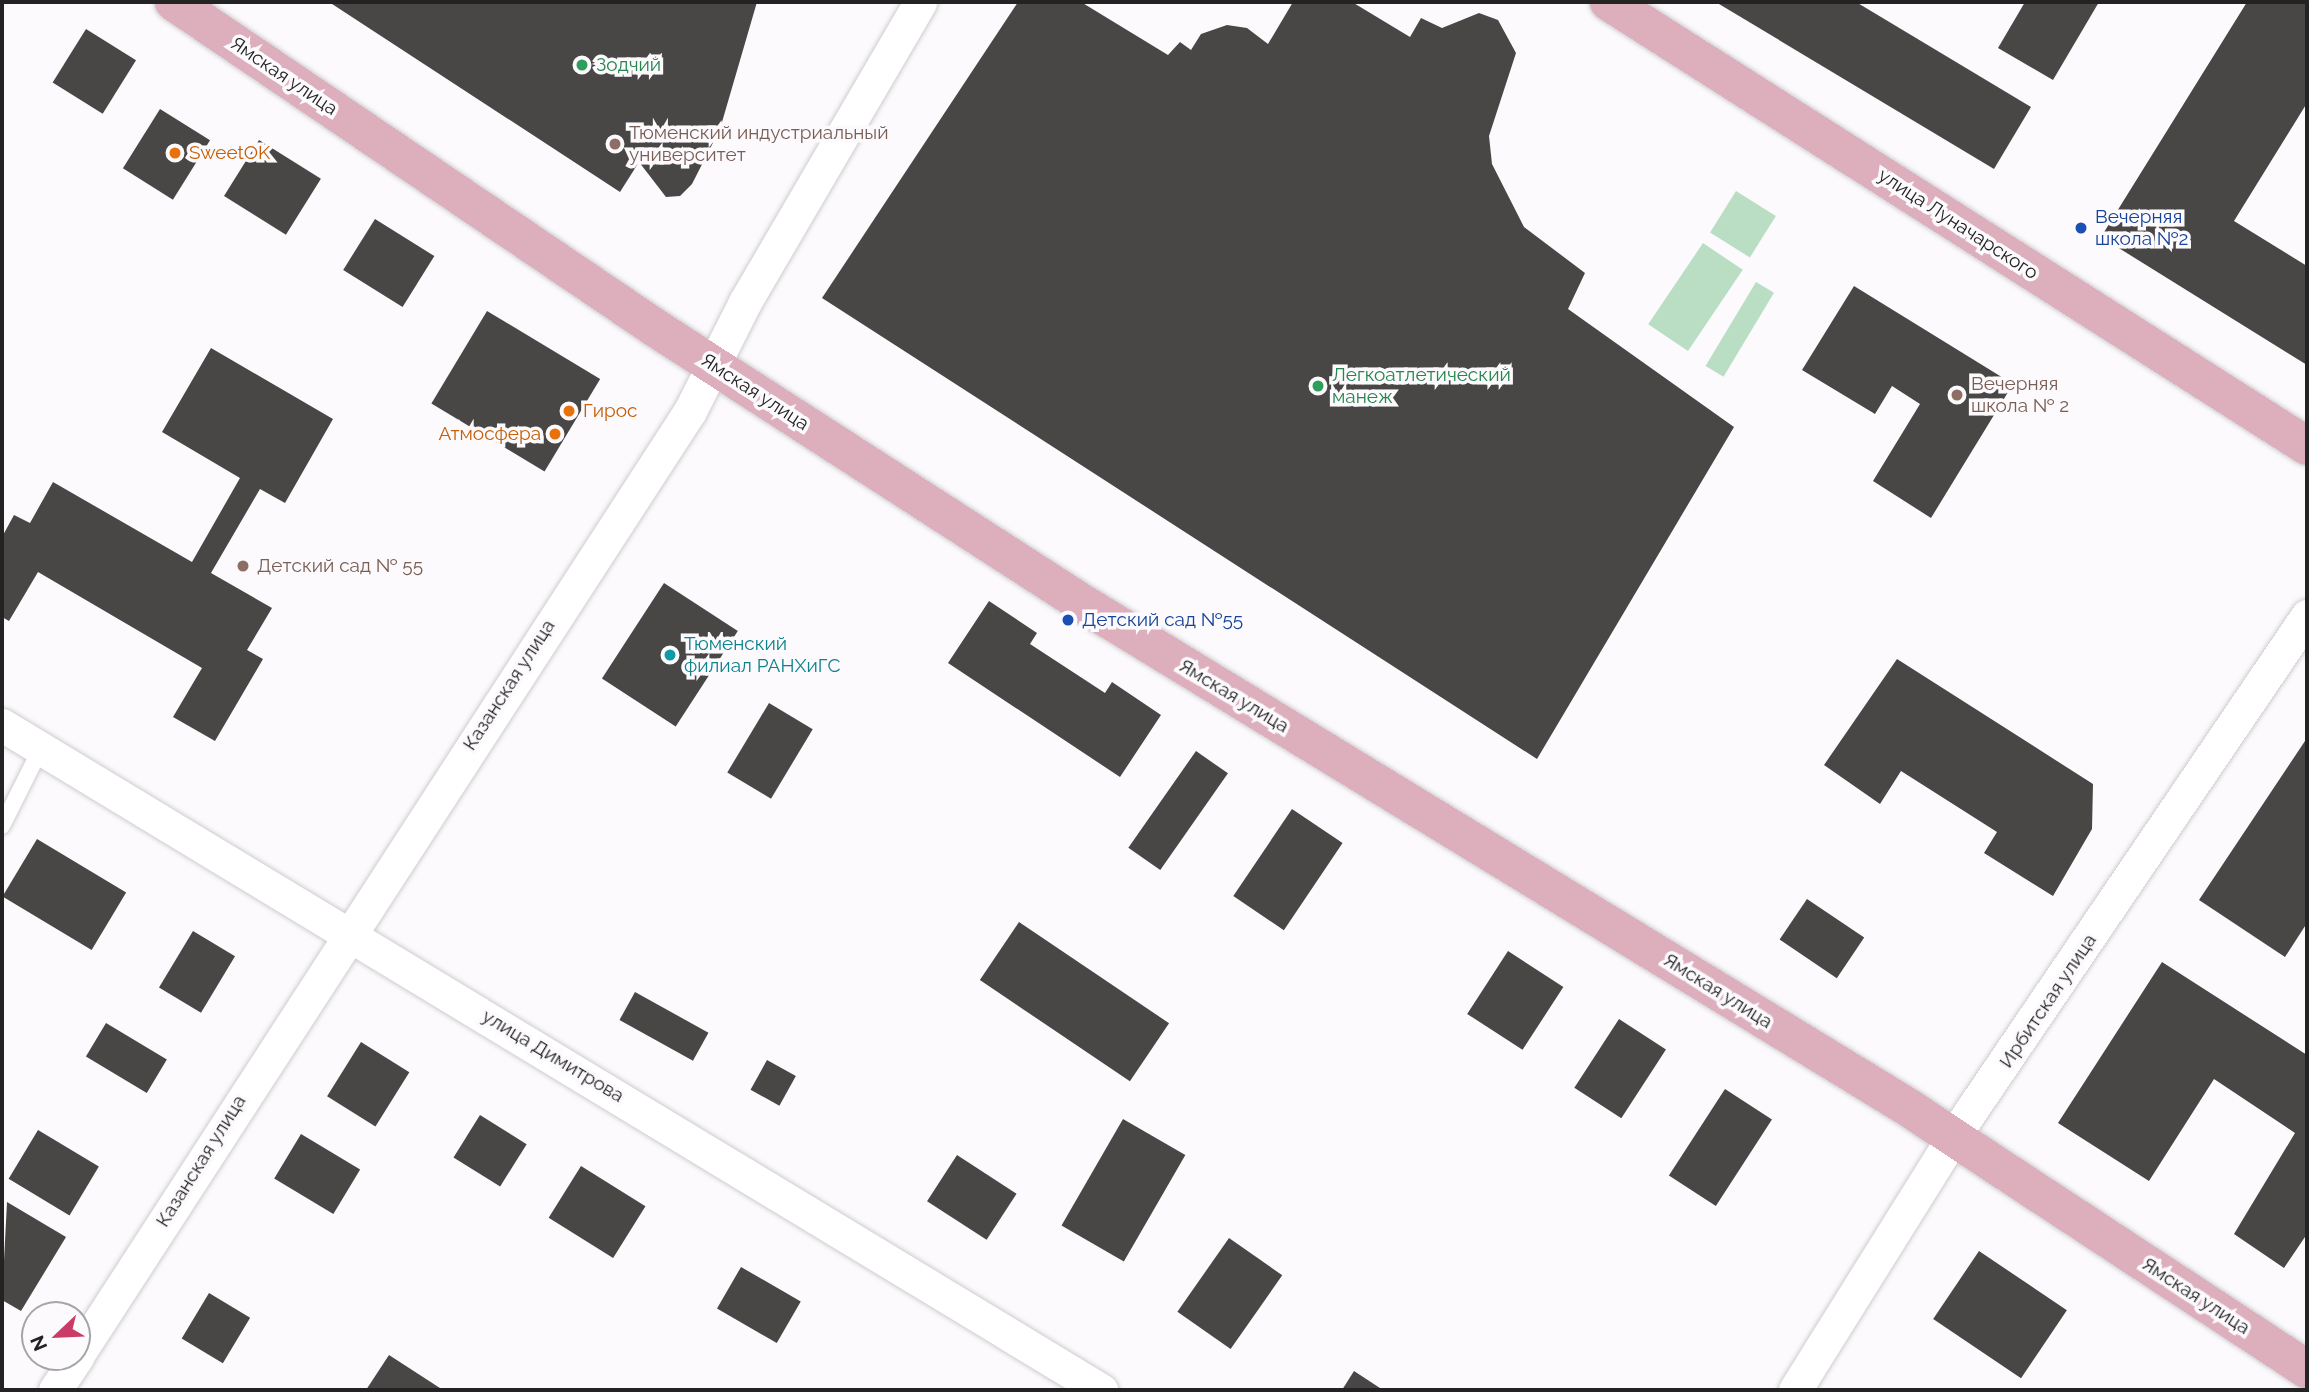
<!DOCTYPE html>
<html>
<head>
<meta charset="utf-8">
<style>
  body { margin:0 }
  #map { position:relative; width:2309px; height:1392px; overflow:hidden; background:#fcfafd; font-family:Raleway,sans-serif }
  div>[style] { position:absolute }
  .green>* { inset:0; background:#badec4; transform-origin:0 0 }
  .building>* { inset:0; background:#494745; transform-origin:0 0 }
  .roads { filter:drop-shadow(0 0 2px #cfccd0) drop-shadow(0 0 2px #cfccd0) }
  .lane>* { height:16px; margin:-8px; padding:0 8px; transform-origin:8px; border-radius:8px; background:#fff }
  .street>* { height:33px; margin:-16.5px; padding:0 16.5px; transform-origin:16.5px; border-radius:16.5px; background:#fff }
  .primary>* { height:38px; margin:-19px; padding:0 19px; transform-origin:19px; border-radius:19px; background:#ddaebc }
  .dots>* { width:19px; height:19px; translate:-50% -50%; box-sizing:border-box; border:4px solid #fcfafd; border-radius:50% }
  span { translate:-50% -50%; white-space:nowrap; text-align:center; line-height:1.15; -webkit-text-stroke:7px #fcfafd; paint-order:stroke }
  .leisure-label { font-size:19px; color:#27864d }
  .left { translate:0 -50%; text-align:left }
  .street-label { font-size:19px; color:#232324 }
  .education-label { font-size:19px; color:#785e54 }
  .food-label { font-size:19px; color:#c56008 }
  .right { translate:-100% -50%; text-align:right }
  .transit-label { font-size:19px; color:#164399 }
  .culture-label { font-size:19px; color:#0d838f }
  .frame { position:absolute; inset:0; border:4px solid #232324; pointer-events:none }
  .north { position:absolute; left:21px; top:1301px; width:70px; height:70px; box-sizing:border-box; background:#fcfafd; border:2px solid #a5a4a6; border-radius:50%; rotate:247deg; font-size:19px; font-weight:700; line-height:28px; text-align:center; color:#232324 }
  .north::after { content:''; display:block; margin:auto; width:24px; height:32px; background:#ca3c66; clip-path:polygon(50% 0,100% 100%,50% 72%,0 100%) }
</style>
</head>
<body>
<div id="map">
  <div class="green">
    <div style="left:1736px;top:191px;width:47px;height:49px;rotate:32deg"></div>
    <div style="left:1703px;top:243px;width:48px;height:98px;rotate:34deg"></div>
    <div style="left:1756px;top:282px;width:21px;height:98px;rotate:31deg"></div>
  </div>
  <div class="building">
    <div style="clip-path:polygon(329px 2px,757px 2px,720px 129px,692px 184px,680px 196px,666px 197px,639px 162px,620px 192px)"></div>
    <div style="clip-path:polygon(1018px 2px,1081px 2px,1168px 55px,1180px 42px,1191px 50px,1201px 34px,1227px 25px,1247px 28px,1268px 44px,1293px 2px,1352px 2px,1410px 37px,1421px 18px,1442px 28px,1479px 13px,1498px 20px,1516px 53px,1489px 136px,1492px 164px,1524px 227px,1585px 273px,1568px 309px,1734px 427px,1537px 759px,822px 298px)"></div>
    <div style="clip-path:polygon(1856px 2px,2031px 107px,1994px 169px,1719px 4px)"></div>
    <div style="clip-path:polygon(2025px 2px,2099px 2px,2053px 80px,1998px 48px)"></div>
    <div style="clip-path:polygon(2247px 2px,2307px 2px,2307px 103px,2234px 221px,2307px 266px,2307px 365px,2101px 237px)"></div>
    <div style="left:86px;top:29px;width:59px;height:63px;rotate:32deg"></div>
    <div style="left:160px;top:109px;width:59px;height:70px;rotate:32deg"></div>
    <div style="left:259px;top:140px;width:73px;height:66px;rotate:32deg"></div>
    <div style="left:375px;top:219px;width:70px;height:60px;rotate:32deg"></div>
    <div style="clip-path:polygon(1854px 286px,2013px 384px,1931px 518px,1873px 481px,1920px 404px,1892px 386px,1875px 414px,1802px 370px)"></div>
    <div style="left:487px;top:311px;width:132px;height:108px;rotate:31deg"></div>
    <div style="clip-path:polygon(211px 348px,333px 419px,285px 503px,260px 489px,211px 573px,272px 608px,247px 650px,263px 659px,215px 741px,173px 717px,202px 668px,38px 572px,9px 621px,2px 617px,2px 537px,14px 515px,30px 523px,53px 482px,192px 562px,240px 478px,162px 432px)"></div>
    <div style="left:664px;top:583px;width:88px;height:114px;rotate:33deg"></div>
    <div style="clip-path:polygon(989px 601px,1037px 633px,1030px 644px,1105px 693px,1112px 682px,1161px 715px,1120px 777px,948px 663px)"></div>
    <div style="clip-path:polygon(1897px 659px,2093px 784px,2092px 829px,2053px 896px,1984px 853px,1997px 832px,1901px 771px,1880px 804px,1824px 765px)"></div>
    <div style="left:769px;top:703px;width:51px;height:81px;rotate:31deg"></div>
    <div style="clip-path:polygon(2307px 738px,2307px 923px,2285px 957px,2199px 900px)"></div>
    <div style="left:1196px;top:751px;width:39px;height:118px;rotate:35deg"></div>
    <div style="left:1292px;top:809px;width:61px;height:105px;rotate:34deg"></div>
    <div style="left:37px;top:839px;width:104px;height:67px;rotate:31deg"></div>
    <div style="left:1807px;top:899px;width:69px;height:49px;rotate:34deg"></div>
    <div style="left:1019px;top:922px;width:181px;height:70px;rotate:34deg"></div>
    <div style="left:193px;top:931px;width:49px;height:66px;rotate:31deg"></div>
    <div style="left:1508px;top:951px;width:66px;height:75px;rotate:33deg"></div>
    <div style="clip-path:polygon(2162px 962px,2307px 1055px,2307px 1234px,2284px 1268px,2234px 1234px,2295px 1133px,2214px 1079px,2149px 1181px,2058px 1123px)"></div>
    <div style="left:635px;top:992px;width:84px;height:32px;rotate:29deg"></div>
    <div style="left:1619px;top:1019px;width:56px;height:82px;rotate:33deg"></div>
    <div style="left:106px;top:1023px;width:71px;height:39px;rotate:31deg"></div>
    <div style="left:361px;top:1042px;width:57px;height:64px;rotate:32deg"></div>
    <div style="left:767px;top:1060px;width:33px;height:34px;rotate:29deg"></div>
    <div style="left:1725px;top:1089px;width:56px;height:103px;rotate:33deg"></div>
    <div style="left:480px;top:1115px;width:55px;height:50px;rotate:32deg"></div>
    <div style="left:1123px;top:1119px;width:72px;height:123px;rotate:30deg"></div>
    <div style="left:38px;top:1130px;width:71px;height:57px;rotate:31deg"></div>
    <div style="left:301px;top:1134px;width:69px;height:52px;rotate:31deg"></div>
    <div style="left:957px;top:1155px;width:71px;height:55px;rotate:33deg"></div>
    <div style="left:581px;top:1166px;width:76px;height:61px;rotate:32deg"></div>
    <div style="clip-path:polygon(7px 1202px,66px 1237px,21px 1311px,2px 1300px)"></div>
    <div style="left:1229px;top:1238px;width:65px;height:90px;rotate:35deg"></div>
    <div style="left:1979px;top:1251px;width:106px;height:82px;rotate:34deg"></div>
    <div style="left:741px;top:1267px;width:69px;height:48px;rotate:30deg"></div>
    <div style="left:209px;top:1293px;width:48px;height:53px;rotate:31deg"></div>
    <div style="clip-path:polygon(389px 1355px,443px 1390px,366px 1390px)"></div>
    <div style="clip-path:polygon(1354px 1371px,1383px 1390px,1342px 1390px)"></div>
  </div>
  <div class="roads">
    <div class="lane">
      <div style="left:2px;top:826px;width:87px;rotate:-63.4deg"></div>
    </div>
    <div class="street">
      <div style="left:2px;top:725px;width:1285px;rotate:31.18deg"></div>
      <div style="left:77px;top:1356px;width:1126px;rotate:-57.03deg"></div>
      <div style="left:690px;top:411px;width:122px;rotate:-63.2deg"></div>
      <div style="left:745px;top:302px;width:347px;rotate:-59.7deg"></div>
      <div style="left:55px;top:1390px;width:40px;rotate:-56deg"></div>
      <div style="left:1795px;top:1390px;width:298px;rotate:-58deg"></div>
      <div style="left:1953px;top:1137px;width:630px;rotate:-55.81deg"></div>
    </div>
    <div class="primary">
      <div style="left:174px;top:2px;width:580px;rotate:34.1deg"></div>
      <div style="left:654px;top:327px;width:509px;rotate:32.82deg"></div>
      <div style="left:1082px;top:603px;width:965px;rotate:31.4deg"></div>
      <div style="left:1906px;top:1106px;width:480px;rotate:33.3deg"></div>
      <div style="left:1609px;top:2px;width:827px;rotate:32.46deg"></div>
    </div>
  </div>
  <div class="dots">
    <div style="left:582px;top:65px;background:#2e9e5b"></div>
    <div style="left:615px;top:144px;background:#8d6e63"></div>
    <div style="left:175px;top:153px;background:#e8710a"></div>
    <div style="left:2081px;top:228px;background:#1a4fb4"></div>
    <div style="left:1318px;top:386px;background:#2e9e5b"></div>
    <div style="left:1957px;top:395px;background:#8d6e63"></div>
    <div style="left:569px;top:411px;background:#e8710a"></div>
    <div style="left:555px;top:434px;background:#e8710a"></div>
    <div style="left:243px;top:566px;background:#8d6e63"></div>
    <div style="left:1068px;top:620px;background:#1a4fb4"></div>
    <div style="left:670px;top:655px;background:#0f9aa8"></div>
  </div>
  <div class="leisure-label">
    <span class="left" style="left:596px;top:65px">Зодчий</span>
    <span class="left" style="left:1332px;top:386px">Легкоатлетический<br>манеж</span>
  </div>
  <div class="street-label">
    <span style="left:284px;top:76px;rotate:34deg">Ямская улица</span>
    <span style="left:1958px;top:224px;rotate:33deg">улица Луначарского</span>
    <span style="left:755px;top:392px;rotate:33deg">Ямская улица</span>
    <span style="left:509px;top:685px;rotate:-57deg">Казанская улица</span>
    <span style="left:1234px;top:696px;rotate:31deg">Ямская улица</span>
    <span style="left:1718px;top:991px;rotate:32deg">Ямская улица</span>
    <span style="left:2048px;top:1001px;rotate:-56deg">Ирбитская улица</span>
    <span style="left:553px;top:1056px;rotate:31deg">улица Димитрова</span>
    <span style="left:201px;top:1161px;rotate:-58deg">Казанская улица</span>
    <span style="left:2196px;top:1296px;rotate:33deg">Ямская улица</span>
  </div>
  <div class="education-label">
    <span class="left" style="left:629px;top:144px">Тюменский индустриальный<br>университет</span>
    <span class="left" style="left:1971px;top:395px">Вечерняя<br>школа № 2</span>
    <span class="left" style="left:257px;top:566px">Детский сад № 55</span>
  </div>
  <div class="food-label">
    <span class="left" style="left:189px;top:153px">SweetOK</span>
    <span class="left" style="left:583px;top:411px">Гирос</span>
    <span class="right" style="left:541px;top:434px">Атмосфера</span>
  </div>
  <div class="transit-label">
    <span class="left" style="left:2095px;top:228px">Вечерняя<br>школа №2</span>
    <span class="left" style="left:1082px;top:620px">Детский сад №55</span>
  </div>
  <div class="culture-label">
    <span class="left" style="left:684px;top:655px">Тюменский<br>филиал РАНХиГС</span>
  </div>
  <div class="frame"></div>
  <div class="north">N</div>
</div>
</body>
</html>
